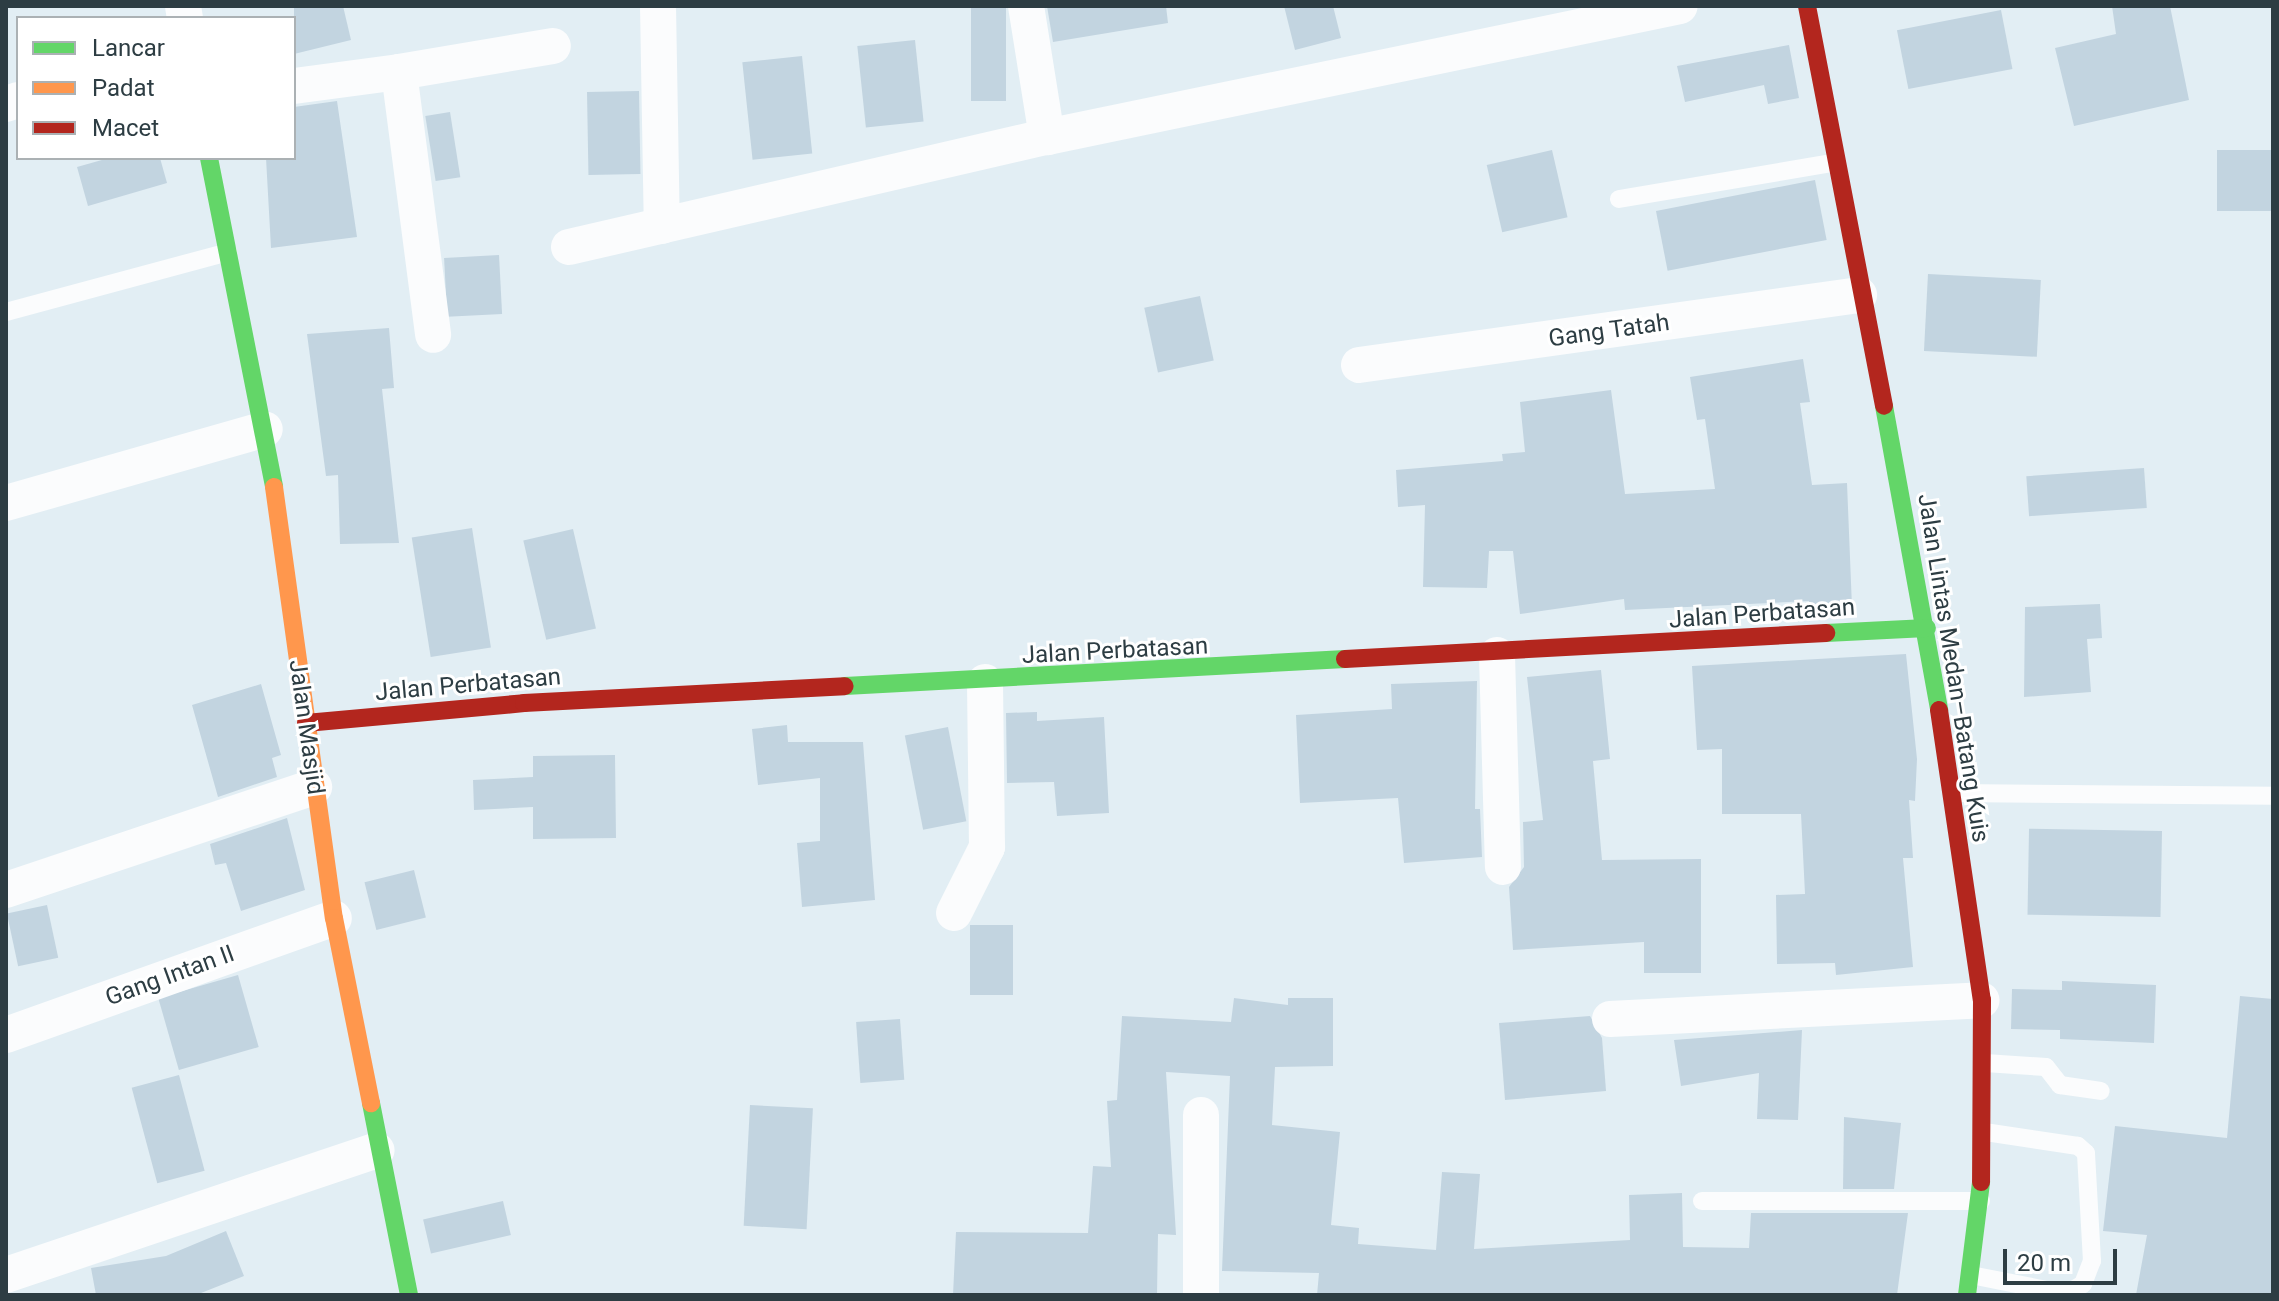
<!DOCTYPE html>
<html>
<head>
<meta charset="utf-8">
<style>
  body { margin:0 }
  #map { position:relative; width:2279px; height:1301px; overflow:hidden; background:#e2eef4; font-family:Roboto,sans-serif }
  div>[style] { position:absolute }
  .building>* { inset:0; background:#c2d4e0; transform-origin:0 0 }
  .lane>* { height:18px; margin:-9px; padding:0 9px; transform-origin:9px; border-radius:9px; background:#fbfcfd }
  .street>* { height:36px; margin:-18px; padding:0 18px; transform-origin:18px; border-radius:18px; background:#fbfcfd }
  .fast>* { height:18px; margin:-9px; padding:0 9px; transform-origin:9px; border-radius:9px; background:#63d668 }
  .slow>* { height:18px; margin:-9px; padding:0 9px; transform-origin:9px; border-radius:9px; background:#ff974d }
  .jam>* { height:18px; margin:-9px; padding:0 9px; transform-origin:9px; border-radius:9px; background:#b3261e }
  span { translate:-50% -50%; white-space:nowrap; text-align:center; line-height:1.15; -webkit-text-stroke:6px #fff; paint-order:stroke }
  .street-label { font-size:24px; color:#2d3d43 }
  .frame { position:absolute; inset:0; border:8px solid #2d3d43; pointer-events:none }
  .legend { position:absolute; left:16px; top:16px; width:280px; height:144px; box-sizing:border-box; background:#fff; border:2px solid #abb1b4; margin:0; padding:10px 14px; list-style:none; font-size:24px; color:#2d3d43 }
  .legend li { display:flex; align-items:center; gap:16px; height:40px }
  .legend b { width:40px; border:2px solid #abb1b4 }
  .scale { position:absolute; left:2003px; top:1249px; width:114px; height:36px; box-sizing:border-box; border:4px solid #2d3d43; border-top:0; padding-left:10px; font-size:24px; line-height:28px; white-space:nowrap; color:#2d3d43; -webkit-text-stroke:6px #fff; paint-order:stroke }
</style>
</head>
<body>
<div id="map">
  <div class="building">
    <div style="clip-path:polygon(294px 6px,343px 6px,351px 40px,294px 54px)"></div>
    <div style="left:971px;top:6px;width:35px;height:95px"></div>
    <div style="clip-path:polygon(1047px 6px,1166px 6px,1168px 23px,1053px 42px)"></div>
    <div style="clip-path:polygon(1284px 6px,1333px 6px,1341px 38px,1295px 50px)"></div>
    <div style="clip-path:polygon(2112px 6px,2170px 6px,2189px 100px,2074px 126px,2055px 48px,2116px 34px)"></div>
    <div style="left:2001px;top:10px;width:60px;height:106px;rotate:79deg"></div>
    <div style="left:915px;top:40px;width:82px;height:58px;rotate:84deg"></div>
    <div style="clip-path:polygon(1789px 45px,1799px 98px,1768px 104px,1764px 85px,1685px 102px,1677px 66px)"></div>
    <div style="left:802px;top:56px;width:98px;height:60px;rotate:84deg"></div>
    <div style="left:639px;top:91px;width:83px;height:52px;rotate:89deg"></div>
    <div style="clip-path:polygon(337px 101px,357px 237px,271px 248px,266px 158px,294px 158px,294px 107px)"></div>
    <div style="left:450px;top:112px;width:66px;height:25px;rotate:81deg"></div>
    <div style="left:1552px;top:150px;width:69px;height:67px;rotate:77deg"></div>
    <div style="left:2273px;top:150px;width:61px;height:56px;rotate:90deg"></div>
    <div style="clip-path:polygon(109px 158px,160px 158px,167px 183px,88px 206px,77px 167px)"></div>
    <div style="left:1815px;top:180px;width:61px;height:162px;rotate:79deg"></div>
    <div style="left:499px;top:255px;width:59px;height:55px;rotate:87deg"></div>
    <div style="left:1928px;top:274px;width:113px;height:77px;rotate:3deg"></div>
    <div style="left:1200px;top:296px;width:66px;height:57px;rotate:78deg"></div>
    <div style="clip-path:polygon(389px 328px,394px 388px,382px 389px,399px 543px,340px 544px,338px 475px,326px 476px,307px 334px)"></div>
    <div style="clip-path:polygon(1803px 359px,1810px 402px,1800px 403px,1812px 485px,1847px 483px,1852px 607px,1809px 609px,1809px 601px,1625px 610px,1624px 599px,1520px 614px,1513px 551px,1489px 551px,1487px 588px,1423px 587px,1425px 505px,1398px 507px,1396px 470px,1503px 461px,1502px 454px,1525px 452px,1520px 402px,1611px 390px,1625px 494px,1715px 489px,1705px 419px,1697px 420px,1690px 377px)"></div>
    <div style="left:2144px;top:468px;width:40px;height:118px;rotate:86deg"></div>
    <div style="left:472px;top:528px;width:121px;height:61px;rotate:81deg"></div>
    <div style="left:573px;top:529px;width:102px;height:51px;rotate:77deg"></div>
    <div style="clip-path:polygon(2100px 604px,2102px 638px,2087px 639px,2091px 692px,2024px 697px,2025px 607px)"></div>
    <div style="clip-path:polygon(1906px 654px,1917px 759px,1915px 801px,1909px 800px,1913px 858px,1903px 858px,1913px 967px,1836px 975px,1835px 963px,1777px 964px,1776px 895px,1805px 894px,1801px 814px,1722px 814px,1722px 749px,1697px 750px,1692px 666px)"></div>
    <div style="clip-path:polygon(1601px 670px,1610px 759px,1593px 761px,1602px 860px,1701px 859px,1701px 973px,1644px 973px,1644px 942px,1513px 950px,1509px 887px,1524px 867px,1523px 822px,1543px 820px,1527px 677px)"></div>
    <div style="clip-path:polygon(1477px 681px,1475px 809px,1480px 809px,1482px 857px,1404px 863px,1398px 798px,1300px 803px,1296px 715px,1392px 709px,1391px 684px)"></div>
    <div style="clip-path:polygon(261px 684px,281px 755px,272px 758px,277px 777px,218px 797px,192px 705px)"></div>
    <div style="clip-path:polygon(1037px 712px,1037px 721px,1104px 717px,1109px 813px,1057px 816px,1054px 782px,1007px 783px,1006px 713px)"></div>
    <div style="clip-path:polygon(787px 725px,788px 742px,863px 742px,875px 900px,802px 907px,797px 843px,820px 841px,820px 778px,758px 785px,752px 729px)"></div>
    <div style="left:948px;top:727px;width:96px;height:44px;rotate:79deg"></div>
    <div style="clip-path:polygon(615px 755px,616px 838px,533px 839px,533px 807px,474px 810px,473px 780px,533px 777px,533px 756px)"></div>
    <div style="clip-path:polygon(287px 818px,305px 890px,241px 911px,226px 863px,215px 865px,210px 844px)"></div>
    <div style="left:2162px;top:831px;width:86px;height:133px;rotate:91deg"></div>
    <div style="left:414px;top:870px;width:49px;height:51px;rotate:76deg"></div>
    <div style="left:47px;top:905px;width:54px;height:41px;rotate:78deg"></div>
    <div style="left:1013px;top:925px;width:70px;height:43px;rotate:90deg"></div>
    <div style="left:238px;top:975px;width:75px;height:83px;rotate:74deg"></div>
    <div style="clip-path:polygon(2062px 981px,2156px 985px,2154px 1043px,2060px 1039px,2060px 1030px,2011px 1029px,2012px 989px,2062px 990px)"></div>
    <div style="clip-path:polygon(2240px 996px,2273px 999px,2273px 1295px,2136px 1295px,2147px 1235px,2103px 1231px,2115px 1126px,2227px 1138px)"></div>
    <div style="clip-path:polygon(1234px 998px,1288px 1005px,1288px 998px,1333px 998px,1333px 1066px,1275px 1067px,1272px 1125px,1340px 1132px,1331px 1225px,1359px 1228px,1358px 1244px,1436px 1250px,1442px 1172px,1480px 1174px,1474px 1249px,1630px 1240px,1629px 1195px,1682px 1193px,1683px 1247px,1749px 1248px,1751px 1213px,1908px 1213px,1897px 1295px,1317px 1295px,1319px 1273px,1222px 1271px,1230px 1076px,1166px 1072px,1176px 1235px,1158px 1234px,1157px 1295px,953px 1295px,956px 1232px,1088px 1233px,1093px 1166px,1111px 1167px,1107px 1101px,1117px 1100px,1122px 1016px,1231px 1022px)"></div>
    <div style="clip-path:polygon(1590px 1016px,1602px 1038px,1606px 1091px,1505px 1100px,1499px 1023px)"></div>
    <div style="left:900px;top:1019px;width:61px;height:44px;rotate:86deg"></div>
    <div style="clip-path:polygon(1802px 1030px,1798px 1120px,1757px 1119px,1759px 1073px,1681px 1086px,1674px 1040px)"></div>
    <div style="left:179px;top:1075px;width:99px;height:49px;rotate:75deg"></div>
    <div style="left:750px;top:1105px;width:63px;height:121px;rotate:3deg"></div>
    <div style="clip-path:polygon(1844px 1117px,1901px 1123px,1894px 1189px,1843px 1189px)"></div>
    <div style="left:503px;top:1201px;width:35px;height:82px;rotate:77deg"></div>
    <div style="clip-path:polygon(226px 1231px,244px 1276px,196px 1295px,96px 1295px,91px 1268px,166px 1256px)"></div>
  </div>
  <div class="lane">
    <div style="left:1619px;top:199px;width:221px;rotate:-9.6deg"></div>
    <div style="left:6px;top:312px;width:230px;rotate:-15.1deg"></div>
    <div style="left:1952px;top:793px;width:321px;rotate:0.5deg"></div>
    <div style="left:1985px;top:1063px;width:61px;rotate:3.8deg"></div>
    <div style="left:2046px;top:1067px;width:23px;rotate:52deg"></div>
    <div style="left:2060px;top:1085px;width:41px;rotate:8.3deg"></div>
    <div style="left:1702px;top:1201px;width:279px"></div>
    <div style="left:1971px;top:1275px;width:98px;rotate:11.2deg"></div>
    <div style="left:2067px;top:1294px;width:19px;rotate:-32deg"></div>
    <div style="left:2083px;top:1284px;width:25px;rotate:-69deg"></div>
    <div style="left:2092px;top:1261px;width:108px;rotate:-93.2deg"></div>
    <div style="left:2086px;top:1153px;width:11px;rotate:-139deg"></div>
    <div style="left:2078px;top:1146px;width:95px;rotate:-171.5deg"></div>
  </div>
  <div class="street">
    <div style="left:183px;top:6px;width:12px;rotate:81deg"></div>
    <div style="left:658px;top:6px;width:220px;rotate:89deg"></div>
    <div style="left:1026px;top:6px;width:133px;rotate:80.9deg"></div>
    <div style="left:399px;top:72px;width:156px;rotate:-9.6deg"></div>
    <div style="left:294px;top:86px;width:106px;rotate:-7.6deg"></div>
    <div style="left:399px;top:72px;width:265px;rotate:82.6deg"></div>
    <div style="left:6px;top:104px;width:13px;rotate:-18deg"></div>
    <div style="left:569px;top:247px;width:490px;rotate:-13deg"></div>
    <div style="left:1047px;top:137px;width:646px;rotate:-11.69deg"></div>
    <div style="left:1359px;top:365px;width:505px;rotate:-7.97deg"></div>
    <div style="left:6px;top:503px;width:269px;rotate:-15.9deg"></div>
    <div style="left:1497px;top:655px;width:212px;rotate:88.4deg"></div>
    <div style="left:6px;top:890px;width:325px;rotate:-18.5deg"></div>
    <div style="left:954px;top:913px;width:74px;rotate:-63.4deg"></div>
    <div style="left:987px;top:847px;width:165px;rotate:-90.7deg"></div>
    <div style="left:1610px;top:1019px;width:372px;rotate:-2.9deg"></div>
    <div style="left:6px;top:1035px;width:348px;rotate:-19.6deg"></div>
    <div style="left:6px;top:1275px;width:391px;rotate:-18.6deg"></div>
    <div style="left:1201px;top:1295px;width:180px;rotate:-90deg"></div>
  </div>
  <div class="fast">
    <div style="left:209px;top:158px;width:335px;rotate:78.8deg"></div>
    <div style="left:1884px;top:406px;width:309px;rotate:79.7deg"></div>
    <div style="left:1826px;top:633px;width:101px;rotate:-2.8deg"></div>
    <div style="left:845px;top:686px;width:501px;rotate:-3.09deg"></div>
    <div style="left:371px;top:1103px;width:196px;rotate:78.8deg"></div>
    <div style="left:1967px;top:1295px;width:114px;rotate:-82.9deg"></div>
  </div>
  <div class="slow">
    <div style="left:274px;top:487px;width:435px;rotate:82.1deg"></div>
    <div style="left:334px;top:918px;width:189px;rotate:78.7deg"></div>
  </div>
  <div class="jam">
    <div style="left:1807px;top:6px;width:407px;rotate:79.1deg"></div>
    <div style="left:1345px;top:659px;width:482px;rotate:-3.1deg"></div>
    <div style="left:1939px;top:710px;width:293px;rotate:81.6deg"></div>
    <div style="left:1982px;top:1000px;width:182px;rotate:90.3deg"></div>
    <div style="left:306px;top:723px;width:219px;rotate:-5.2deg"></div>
    <div style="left:524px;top:703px;width:321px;rotate:-3deg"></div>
  </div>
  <div class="street-label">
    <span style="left:1609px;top:331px;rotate:-8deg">Gang Tatah</span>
    <span style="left:1762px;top:614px;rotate:-4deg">Jalan Perbatasan</span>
    <span style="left:1115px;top:651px;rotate:-3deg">Jalan Perbatasan</span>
    <span style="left:1953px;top:668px;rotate:81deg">Jalan Lintas Medan–Batang Kuis</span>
    <span style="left:468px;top:685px;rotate:-5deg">Jalan Perbatasan</span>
    <span style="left:306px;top:727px;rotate:82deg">Jalan Masjid</span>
    <span style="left:170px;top:976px;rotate:-20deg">Gang Intan II</span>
  </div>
  <div class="frame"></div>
  <ul class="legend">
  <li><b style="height:10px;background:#63d668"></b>Lancar</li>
  <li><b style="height:10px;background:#ff974d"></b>Padat</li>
  <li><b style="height:10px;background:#b3261e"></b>Macet</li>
  </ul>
  <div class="scale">20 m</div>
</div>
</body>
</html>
